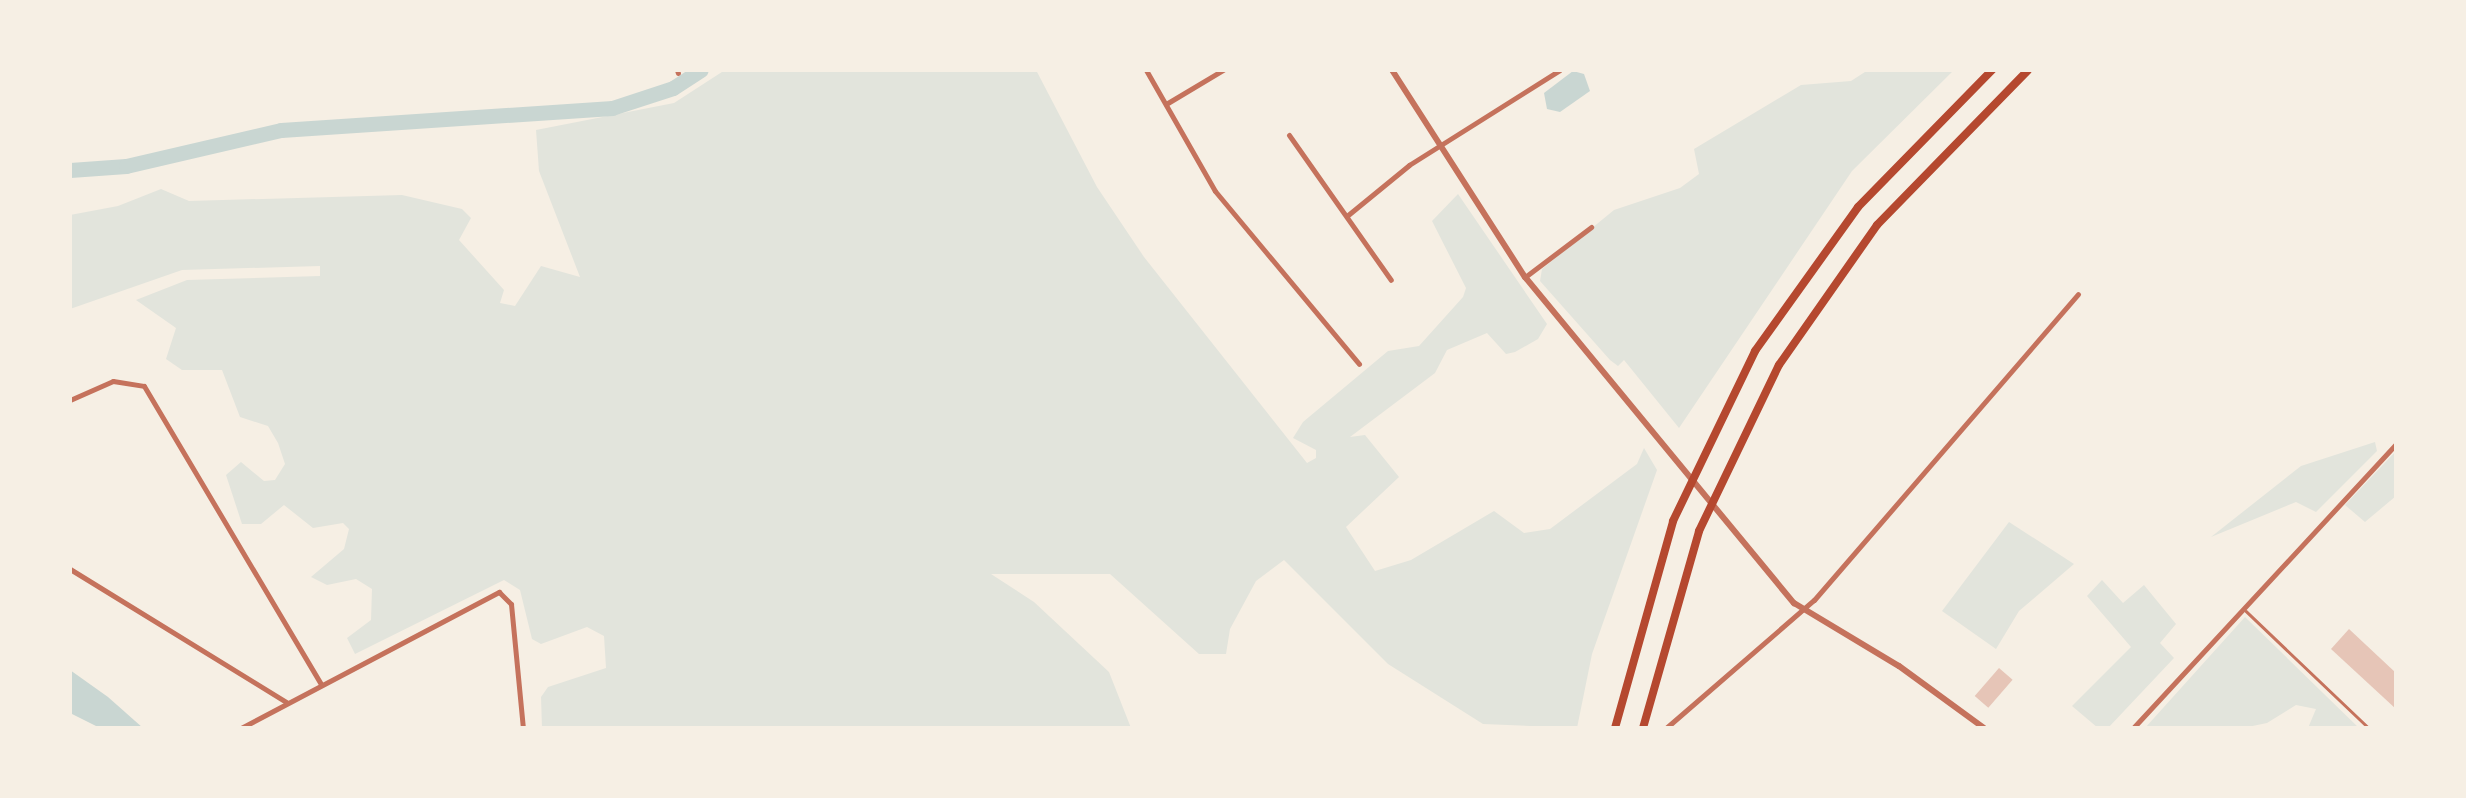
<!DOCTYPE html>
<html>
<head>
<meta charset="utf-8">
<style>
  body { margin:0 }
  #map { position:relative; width:2466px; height:798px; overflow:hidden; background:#f6efe4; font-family:Barlow,sans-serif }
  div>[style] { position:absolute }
  .green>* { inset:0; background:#e2e4dc }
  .water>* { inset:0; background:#c9d6d2 }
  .river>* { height:15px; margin:-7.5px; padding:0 7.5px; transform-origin:7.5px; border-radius:7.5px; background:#c9d6d2 }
  .building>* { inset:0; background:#e6c5b7; transform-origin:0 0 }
  .service>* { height:2.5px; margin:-1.25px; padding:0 1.25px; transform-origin:1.25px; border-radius:1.25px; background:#c5725c }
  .minor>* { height:5px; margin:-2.5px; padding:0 2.5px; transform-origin:2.5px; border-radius:2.5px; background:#c5725c }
  .tertiary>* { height:6px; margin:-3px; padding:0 3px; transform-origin:3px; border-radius:3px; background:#c5725c }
  .trunk>* { height:8px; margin:-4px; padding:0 4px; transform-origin:4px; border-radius:4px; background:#b5482f }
  span { translate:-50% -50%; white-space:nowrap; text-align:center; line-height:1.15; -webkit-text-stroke:8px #f6efe4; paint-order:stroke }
  .frame { position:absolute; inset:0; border:72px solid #f6efe4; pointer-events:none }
</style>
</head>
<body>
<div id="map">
  <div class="green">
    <div style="clip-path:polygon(725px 70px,1036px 70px,1097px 187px,1144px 257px,1307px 463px,1316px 458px,1316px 450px,1293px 438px,1303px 422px,1388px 351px,1419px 346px,1463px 297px,1466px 288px,1432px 221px,1458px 194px,1547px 324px,1538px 339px,1515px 352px,1506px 354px,1487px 333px,1447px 350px,1435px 373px,1350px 437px,1365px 435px,1399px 477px,1346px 527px,1375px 571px,1411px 560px,1494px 511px,1524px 533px,1550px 529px,1637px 464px,1644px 448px,1657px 470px,1592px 654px,1577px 728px,1483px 724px,1388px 664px,1284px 560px,1256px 581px,1230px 629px,1226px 654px,1199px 654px,1110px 574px,991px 574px,1034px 602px,1109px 672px,1131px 728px,542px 728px,541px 697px,548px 687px,606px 668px,604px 636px,587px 627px,541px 644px,532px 639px,520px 590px,504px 580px,355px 654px,347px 638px,371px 620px,372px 589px,356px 579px,327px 585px,311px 577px,344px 549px,349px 529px,343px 523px,313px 528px,284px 505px,261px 524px,242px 524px,226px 475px,241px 462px,264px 481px,275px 480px,285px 464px,278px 443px,268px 426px,240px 417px,222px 370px,182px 370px,166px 359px,176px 328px,136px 300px,187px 280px,320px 276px,320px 266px,182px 270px,70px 309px,70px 215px,118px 206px,161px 189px,189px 201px,402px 195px,462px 209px,471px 218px,459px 240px,504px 290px,500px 303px,515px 306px,541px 266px,580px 277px,539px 171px,536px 130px,674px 103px)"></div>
    <div style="clip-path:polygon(1868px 70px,1954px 70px,1852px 171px,1679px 428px,1624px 360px,1618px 366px,1610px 360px,1540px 281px,1542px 269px,1614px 210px,1680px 188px,1699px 174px,1694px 149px,1801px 85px,1851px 81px)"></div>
    <div style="clip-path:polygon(2375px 442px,2377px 451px,2316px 512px,2296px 502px,2211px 537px,2301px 466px)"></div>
    <div style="clip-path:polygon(2396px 451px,2396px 496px,2365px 522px,2345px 505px)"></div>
    <div style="clip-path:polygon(2009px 522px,2074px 564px,2019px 611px,1996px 649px,1942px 611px)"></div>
    <div style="clip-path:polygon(2102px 580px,2123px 603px,2144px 585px,2176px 624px,2160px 643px,2174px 658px,2108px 728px,2098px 728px,2072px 706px,2131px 647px,2087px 596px)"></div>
    <div style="clip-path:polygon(2245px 617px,2359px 728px,2308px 728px,2316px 709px,2296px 705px,2267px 723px,2243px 728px,2145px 728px)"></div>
  </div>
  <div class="water">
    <div style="clip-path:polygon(1573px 71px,1584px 74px,1590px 91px,1560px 112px,1547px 109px,1544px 93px)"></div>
    <div style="clip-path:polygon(70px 670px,108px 697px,143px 728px,100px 728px,70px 713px)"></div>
  </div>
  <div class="river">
    <div style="left:70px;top:170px;width:56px;rotate:-4.1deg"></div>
    <div style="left:126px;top:166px;width:159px;rotate:-13.1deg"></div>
    <div style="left:281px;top:130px;width:332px;rotate:-3.8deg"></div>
    <div style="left:612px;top:108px;width:64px;rotate:-18.2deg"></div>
    <div style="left:673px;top:88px;width:33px;rotate:-33deg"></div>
  </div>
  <div class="building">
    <div style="clip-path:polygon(2349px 629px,2396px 673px,2396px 709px,2331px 649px)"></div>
    <div style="left:1999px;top:668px;width:18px;height:37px;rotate:41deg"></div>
  </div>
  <div class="service">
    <div style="left:2246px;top:611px;width:170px;rotate:43.6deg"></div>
  </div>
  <div class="minor">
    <div style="left:677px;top:70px;width:3px;rotate:72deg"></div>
    <div style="left:1146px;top:70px;width:139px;rotate:60.3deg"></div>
    <div style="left:1215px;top:191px;width:225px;rotate:50.2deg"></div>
    <div style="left:1166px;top:104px;width:66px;rotate:-30.8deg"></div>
    <div style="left:1289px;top:135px;width:177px;rotate:54.9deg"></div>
    <div style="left:1348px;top:215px;width:79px;rotate:-39.3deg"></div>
    <div style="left:1409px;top:165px;width:178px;rotate:-32.2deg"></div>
    <div style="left:1525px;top:277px;width:83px;rotate:-37.1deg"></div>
    <div style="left:70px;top:400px;width:47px;rotate:-23.8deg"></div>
    <div style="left:113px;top:381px;width:31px;rotate:9deg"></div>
    <div style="left:144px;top:386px;width:347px;rotate:59.3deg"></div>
    <div style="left:70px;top:569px;width:254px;rotate:31.6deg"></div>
    <div style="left:241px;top:728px;width:292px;rotate:-27.8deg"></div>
    <div style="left:499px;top:592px;width:17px;rotate:45deg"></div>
    <div style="left:511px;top:604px;width:125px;rotate:84.5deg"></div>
    <div style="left:1666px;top:728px;width:196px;rotate:-40.9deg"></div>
    <div style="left:1814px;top:600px;width:404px;rotate:-49.2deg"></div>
    <div style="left:2133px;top:728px;width:387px;rotate:-47.2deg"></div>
  </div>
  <div class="tertiary">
    <div style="left:1392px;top:70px;width:246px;rotate:57.3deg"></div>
    <div style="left:1525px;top:277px;width:423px;rotate:50.5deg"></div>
    <div style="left:1794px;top:603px;width:122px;rotate:31deg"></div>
    <div style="left:1899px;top:666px;width:105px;rotate:36.1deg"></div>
  </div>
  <div class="trunk">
    <div style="left:1615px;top:728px;width:215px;rotate:-74.3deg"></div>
    <div style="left:1673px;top:521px;width:189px;rotate:-64.2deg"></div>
    <div style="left:1755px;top:351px;width:177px;rotate:-54.4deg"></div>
    <div style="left:1858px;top:207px;width:192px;rotate:-45.6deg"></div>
    <div style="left:1643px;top:728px;width:205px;rotate:-74.1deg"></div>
    <div style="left:1699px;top:531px;width:184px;rotate:-64.3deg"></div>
    <div style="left:1779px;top:365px;width:171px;rotate:-55deg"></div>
    <div style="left:1877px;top:225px;width:216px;rotate:-45.7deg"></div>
  </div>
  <div class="frame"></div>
</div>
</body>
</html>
